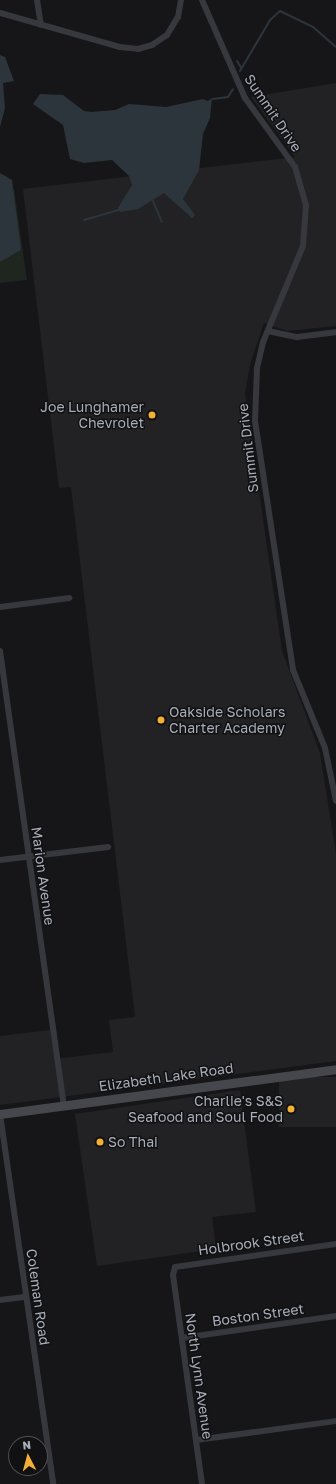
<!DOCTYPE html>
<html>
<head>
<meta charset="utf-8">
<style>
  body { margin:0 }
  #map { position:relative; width:336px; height:1484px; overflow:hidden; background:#161618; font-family:"Golos Text",sans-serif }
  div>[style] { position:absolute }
  .built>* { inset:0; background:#222225; transform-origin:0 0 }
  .green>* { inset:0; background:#1e261f }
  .water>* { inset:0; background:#2c353c }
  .stream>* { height:2px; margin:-1px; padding:0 1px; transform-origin:1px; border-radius:1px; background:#2c353c }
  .street>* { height:6px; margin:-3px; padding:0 3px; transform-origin:3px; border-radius:3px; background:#37383d }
  .secondary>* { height:9px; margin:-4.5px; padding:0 4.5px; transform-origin:4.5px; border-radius:4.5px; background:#45474d }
  .dots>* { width:11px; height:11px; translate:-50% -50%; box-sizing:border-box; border:2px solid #111113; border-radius:50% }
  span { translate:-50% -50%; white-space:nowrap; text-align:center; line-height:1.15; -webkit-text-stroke:3px #111113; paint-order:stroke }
  .street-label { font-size:14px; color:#a8adb8 }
  .poi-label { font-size:14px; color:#a8adb8 }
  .right { translate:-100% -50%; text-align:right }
  .left { translate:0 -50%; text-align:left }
  .north { position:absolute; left:8px; top:1436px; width:40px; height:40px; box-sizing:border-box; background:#111113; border:1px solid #4d4f55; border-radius:50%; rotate:354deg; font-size:11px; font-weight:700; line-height:16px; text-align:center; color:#a8adb8 }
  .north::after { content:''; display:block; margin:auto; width:14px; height:18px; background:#f2b134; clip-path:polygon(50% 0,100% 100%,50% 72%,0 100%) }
</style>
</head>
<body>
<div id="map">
  <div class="built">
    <div style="clip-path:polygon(336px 83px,336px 326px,287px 331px,264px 323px,251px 361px,245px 393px,282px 651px,320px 753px,336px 854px,336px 1061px,0 1105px,0 1036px,50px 1030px,55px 1059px,113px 1052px,109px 1020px,135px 1017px,71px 487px,59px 488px,23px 189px,295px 157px,251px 97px)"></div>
    <div style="left:336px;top:1077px;width:50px;height:57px;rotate:90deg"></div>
    <div style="clip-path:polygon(240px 1090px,256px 1212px,212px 1217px,216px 1249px,97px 1266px,75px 1114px)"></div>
  </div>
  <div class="green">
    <div style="clip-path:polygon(14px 189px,27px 280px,0 283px,0 191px)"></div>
  </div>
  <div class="water">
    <div style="clip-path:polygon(0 55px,5px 57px,14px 81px,3px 83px,5px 108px,0 127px)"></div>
    <div style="clip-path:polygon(40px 94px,63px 95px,84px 111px,91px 112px,115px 110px,129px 104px,166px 107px,203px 99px,208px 101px,212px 98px,210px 118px,203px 134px,199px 170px,183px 199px,195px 215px,192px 218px,164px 193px,138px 209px,120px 212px,118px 208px,132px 185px,129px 176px,112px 160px,84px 163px,70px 159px,63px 125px,33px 104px)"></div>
    <div style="clip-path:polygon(0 173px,12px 180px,21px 250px,0 262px)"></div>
  </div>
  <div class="stream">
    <div style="left:237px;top:61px;width:9px;rotate:58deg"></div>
    <div style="left:240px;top:71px;width:59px;rotate:-59.5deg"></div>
    <div style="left:270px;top:20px;width:13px;rotate:-42deg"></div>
    <div style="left:280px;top:11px;width:37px;rotate:26deg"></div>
    <div style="left:313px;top:27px;width:30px;rotate:41deg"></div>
    <div style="left:213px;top:99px;width:15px;rotate:-8deg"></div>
    <div style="left:228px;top:97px;width:9px;rotate:-58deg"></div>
    <div style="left:153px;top:201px;width:23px;rotate:67deg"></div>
    <div style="left:84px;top:220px;width:36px;rotate:-16deg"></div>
  </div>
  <div class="street">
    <div style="left:37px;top:0;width:25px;rotate:81deg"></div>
    <div style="left:202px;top:0;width:107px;rotate:66.3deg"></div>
    <div style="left:245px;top:98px;width:85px;rotate:54.1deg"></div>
    <div style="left:295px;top:167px;width:40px;rotate:74deg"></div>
    <div style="left:306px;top:205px;width:41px;rotate:94.2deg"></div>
    <div style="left:303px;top:246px;width:104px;rotate:112.6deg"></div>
    <div style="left:263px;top:342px;width:28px;rotate:103deg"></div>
    <div style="left:257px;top:369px;width:52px;rotate:92.2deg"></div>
    <div style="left:255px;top:421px;width:252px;rotate:81.3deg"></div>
    <div style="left:293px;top:670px;width:84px;rotate:67.7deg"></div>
    <div style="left:325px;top:748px;width:54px;rotate:78.3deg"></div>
    <div style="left:0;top:13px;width:125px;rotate:15.8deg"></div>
    <div style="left:120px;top:47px;width:18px;rotate:6deg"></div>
    <div style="left:138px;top:49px;width:15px;rotate:-16deg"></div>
    <div style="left:152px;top:45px;width:18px;rotate:-34deg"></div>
    <div style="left:167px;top:35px;width:21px;rotate:-59deg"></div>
    <div style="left:178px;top:17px;width:17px;rotate:-80deg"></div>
    <div style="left:268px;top:331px;width:30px;rotate:12deg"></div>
    <div style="left:297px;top:337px;width:39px;rotate:-7deg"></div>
    <div style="left:0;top:607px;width:70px;rotate:-7.4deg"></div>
    <div style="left:0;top:651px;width:458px;rotate:82deg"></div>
    <div style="left:0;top:860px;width:109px;rotate:-6.9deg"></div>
    <div style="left:0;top:1114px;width:374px;rotate:81.8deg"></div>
    <div style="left:0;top:1300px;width:26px;rotate:-7deg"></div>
    <div style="left:182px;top:1338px;width:156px;rotate:-8.1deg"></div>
    <div style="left:196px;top:1440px;width:141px;rotate:-7.7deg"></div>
    <div style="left:202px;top:1484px;width:211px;rotate:-97.9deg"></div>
    <div style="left:173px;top:1275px;width:8px;rotate:-76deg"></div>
    <div style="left:175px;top:1267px;width:163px;rotate:-8.1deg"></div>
  </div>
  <div class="secondary">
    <div style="left:0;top:1114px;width:339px;rotate:-7.6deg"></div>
  </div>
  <div class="dots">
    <div style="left:152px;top:415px;background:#f2b134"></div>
    <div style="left:161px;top:720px;background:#f2b134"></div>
    <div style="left:291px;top:1109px;background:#f2b134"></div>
    <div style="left:100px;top:1142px;background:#f2b134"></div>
  </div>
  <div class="street-label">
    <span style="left:273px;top:113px;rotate:56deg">Summit Drive</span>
    <span style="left:248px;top:448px;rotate:-97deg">Summit Drive</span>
    <span style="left:43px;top:876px;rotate:82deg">Marion Avenue</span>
    <span style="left:166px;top:1077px;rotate:-8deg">Elizabeth Lake Road</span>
    <span style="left:251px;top:1243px;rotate:-8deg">Holbrook Street</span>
    <span style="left:38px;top:1297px;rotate:82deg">Coleman Road</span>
    <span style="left:258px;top:1315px;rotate:-8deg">Boston Street</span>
    <span style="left:199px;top:1376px;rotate:82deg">North Lynn Avenue</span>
  </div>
  <div class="poi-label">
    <span class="right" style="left:144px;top:415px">Joe Lunghamer<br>Chevrolet</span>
    <span class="left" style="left:169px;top:720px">Oakside Scholars<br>Charter Academy</span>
    <span class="right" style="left:283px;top:1109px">Charlie's S&amp;S<br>Seafood and Soul Food</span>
    <span class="left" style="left:108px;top:1142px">So Thai</span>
  </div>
  <div class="north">N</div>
</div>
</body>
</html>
